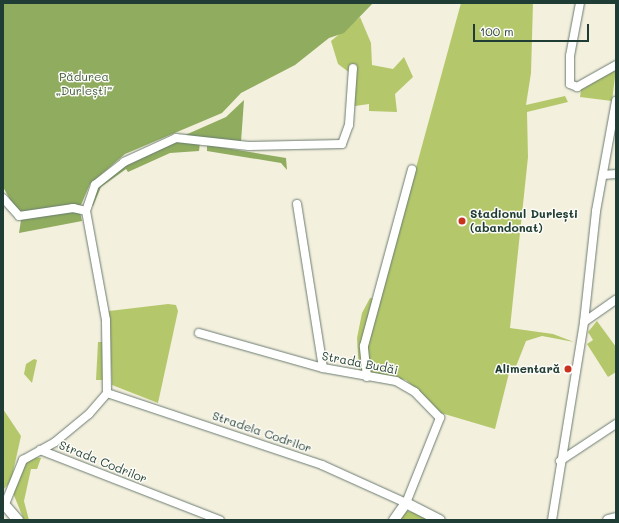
<!DOCTYPE html>
<html>
<head>
<meta charset="utf-8">
<style>
  body { margin:0 }
  #map { position:relative; width:619px; height:523px; overflow:hidden; background:#f4f0de; font-family:Mali,sans-serif }
  div>[style] { position:absolute }
  .green>* { inset:0; background:#b4c86b }
  .forest>* { inset:0; background:#8fac5f }
  .roads { filter:drop-shadow(0 0 1px #6a7c70) drop-shadow(0 0 1px #6a7c70) }
  .minor>* { height:8px; margin:-4px; padding:0 4px; transform-origin:4px; border-radius:4px; background:#fff }
  .tertiary>* { height:10px; margin:-5px; padding:0 5px; transform-origin:5px; border-radius:5px; background:#fff }
  .dots>* { width:11px; height:11px; translate:-50% -50%; box-sizing:border-box; border:2px solid #fdfcf7; border-radius:50% }
  span { translate:-50% -50%; white-space:nowrap; text-align:center; line-height:1.15; -webkit-text-stroke:3px #fdfcf7; paint-order:stroke }
  .park-label { font-size:12px; color:#446042 }
  .poi-label { font-size:12px; color:#1f3d34; font-weight:700 }
  .left { translate:0 -50%; text-align:left }
  .right { translate:-100% -50%; text-align:right }
  .street-label { font-size:12px; color:#1f3d34 }
  .frame { position:absolute; inset:0; border:4px solid #1f3d34; pointer-events:none }
  .scale { position:absolute; left:473px; top:24px; width:116px; height:18px; box-sizing:border-box; border:2px solid #1f3d34; border-top:0; padding-left:5px; font-size:12px; line-height:14px; white-space:nowrap; color:#1f3d34; -webkit-text-stroke:3px #fdfcf7; paint-order:stroke }
</style>
</head>
<body>
<div id="map">
  <div class="green">
    <div style="clip-path:polygon(461px 3px,533px 3px,531px 73px,526px 105px,565px 96px,568px 102px,527px 112px,528px 157px,510px 328px,553px 334px,574px 342px,542px 336px,526px 341px,515px 369px,509px 373px,495px 429px,441px 413px,406px 380px,369px 373px,367px 347px)"></div>
    <div style="clip-path:polygon(360px 17px,371px 43px,372px 65px,393px 69px,404px 57px,413px 77px,395px 94px,397px 112px,369px 111px,369px 104px,348px 107px,350px 73px,338px 64px,331px 41px)"></div>
    <div style="clip-path:polygon(616px 69px,612px 101px,580px 97px,581px 90px)"></div>
    <div style="clip-path:polygon(370px 298px,374px 298px,363px 373px,359px 370px,357px 338px,362px 313px)"></div>
    <div style="clip-path:polygon(168px 304px,176px 305px,178px 311px,158px 403px,112px 385px,109px 311px)"></div>
    <div style="clip-path:polygon(597px 321px,616px 347px,616px 372px,608px 377px,587px 344px,593px 340px,588px 332px)"></div>
    <div style="clip-path:polygon(98px 342px,103px 342px,103px 380px,96px 380px)"></div>
    <div style="clip-path:polygon(34px 359px,37px 360px,32px 383px,24px 374px,26px 364px)"></div>
    <div style="clip-path:polygon(3px 409px,21px 436px,11px 481px,3px 490px)"></div>
    <div style="clip-path:polygon(34px 457px,50px 459px,41px 458px,37px 469px,31px 469px,24px 501px,29px 520px,24px 520px,13px 493px,22px 465px)"></div>
    <div style="clip-path:polygon(407px 511px,418px 513px,434px 520px,399px 520px)"></div>
  </div>
  <div class="forest">
    <div style="clip-path:polygon(3px 3px,373px 3px,344px 33px,329px 38px,295px 65px,241px 93px,222px 113px,125px 154px,90px 184px,81px 205px,25px 213px,16px 210px,3px 187px)"></div>
    <div style="clip-path:polygon(244px 100px,241px 142px,183px 136px,226px 117px)"></div>
    <div style="clip-path:polygon(178px 141px,200px 143px,199px 151px,170px 153px,128px 172px,126px 169px,101px 187px,93px 206px,90px 205px,96px 188px,120px 168px)"></div>
    <div style="clip-path:polygon(207px 145px,286px 158px,287px 170px,281px 163px,207px 151px)"></div>
    <div style="clip-path:polygon(74px 210px,80px 212px,82px 221px,19px 233px,21px 220px)"></div>
  </div>
  <div class="roads">
    <div class="minor">
      <div style="left:580px;top:3px;width:54px;rotate:100.7deg"></div>
      <div style="left:570px;top:56px;width:28px;rotate:90deg"></div>
      <div style="left:570px;top:84px;width:8px;rotate:23deg"></div>
      <div style="left:577px;top:87px;width:45px;rotate:-29.4deg"></div>
      <div style="left:603px;top:175px;width:13px;rotate:-4deg"></div>
      <div style="left:3px;top:198px;width:24px;rotate:48deg"></div>
      <div style="left:19px;top:216px;width:55px;rotate:-8.4deg"></div>
      <div style="left:73px;top:208px;width:13px;rotate:13deg"></div>
      <div style="left:297px;top:204px;width:166px;rotate:81deg"></div>
      <div style="left:584px;top:322px;width:39px;rotate:-35deg"></div>
      <div style="left:367px;top:377px;width:31px;rotate:-96deg"></div>
      <div style="left:364px;top:346px;width:183px;rotate:-74.8deg"></div>
      <div style="left:107px;top:393px;width:227px;rotate:18.5deg"></div>
      <div style="left:322px;top:465px;width:92px;rotate:24.3deg"></div>
      <div style="left:406px;top:503px;width:92px;rotate:-68.2deg"></div>
      <div style="left:440px;top:418px;width:36px;rotate:-134deg"></div>
      <div style="left:415px;top:392px;width:22px;rotate:-150deg"></div>
      <div style="left:396px;top:381px;width:74px;rotate:-169.9deg"></div>
      <div style="left:323px;top:368px;width:129px;rotate:-164.2deg"></div>
      <div style="left:40px;top:450px;width:193px;rotate:21.3deg"></div>
      <div style="left:560px;top:461px;width:67px;rotate:-33.5deg"></div>
      <div style="left:5px;top:504px;width:48px;rotate:-67.8deg"></div>
      <div style="left:23px;top:460px;width:37px;rotate:-29deg"></div>
      <div style="left:55px;top:442px;width:44px;rotate:-39.5deg"></div>
      <div style="left:89px;top:414px;width:28px;rotate:-49deg"></div>
      <div style="left:107px;top:393px;width:73px;rotate:-90.8deg"></div>
      <div style="left:106px;top:320px;width:111px;rotate:-100.4deg"></div>
      <div style="left:86px;top:211px;width:28px;rotate:-71deg"></div>
      <div style="left:95px;top:185px;width:37px;rotate:-38deg"></div>
      <div style="left:124px;top:162px;width:57px;rotate:-24.8deg"></div>
      <div style="left:176px;top:138px;width:73px;rotate:6.3deg"></div>
      <div style="left:249px;top:146px;width:93px;rotate:-1.2deg"></div>
      <div style="left:342px;top:144px;width:20px;rotate:-70deg"></div>
      <div style="left:349px;top:125px;width:57px;rotate:-86deg"></div>
      <div style="left:552px;top:520px;width:201px;rotate:-80.8deg"></div>
      <div style="left:584px;top:322px;width:112px;rotate:-83.8deg"></div>
      <div style="left:596px;top:211px;width:112px;rotate:-79.7deg"></div>
    </div>
    <div class="tertiary">
      <div style="left:3px;top:503px;width:23px;rotate:49deg"></div>
      <div style="left:394px;top:520px;width:21px;rotate:-55deg"></div>
      <div style="left:406px;top:503px;width:38px;rotate:27deg"></div>
      <div style="left:608px;top:520px;width:8px;rotate:-14deg"></div>
    </div>
  </div>
  <div class="dots">
    <div style="left:462px;top:221px;background:#c8321e"></div>
    <div style="left:568px;top:369px;background:#c8321e"></div>
  </div>
  <div class="park-label">
    <span style="left:84px;top:84px">Pădurea<br>„Durlești”</span>
  </div>
  <div class="poi-label">
    <span class="left" style="left:470px;top:221px">Stadionul Durlești<br>(abandonat)</span>
    <span class="right" style="left:560px;top:369px">Alimentară</span>
  </div>
  <div class="street-label">
    <span style="left:360px;top:363px;rotate:11deg">Strada Budăi</span>
    <span style="left:262px;top:432px;rotate:19deg">Stradela Codrilor</span>
    <span style="left:103px;top:462px;rotate:22deg">Strada Codrilor</span>
  </div>
  <div class="frame"></div>
  <div class="scale">100 m</div>
</div>
</body>
</html>
